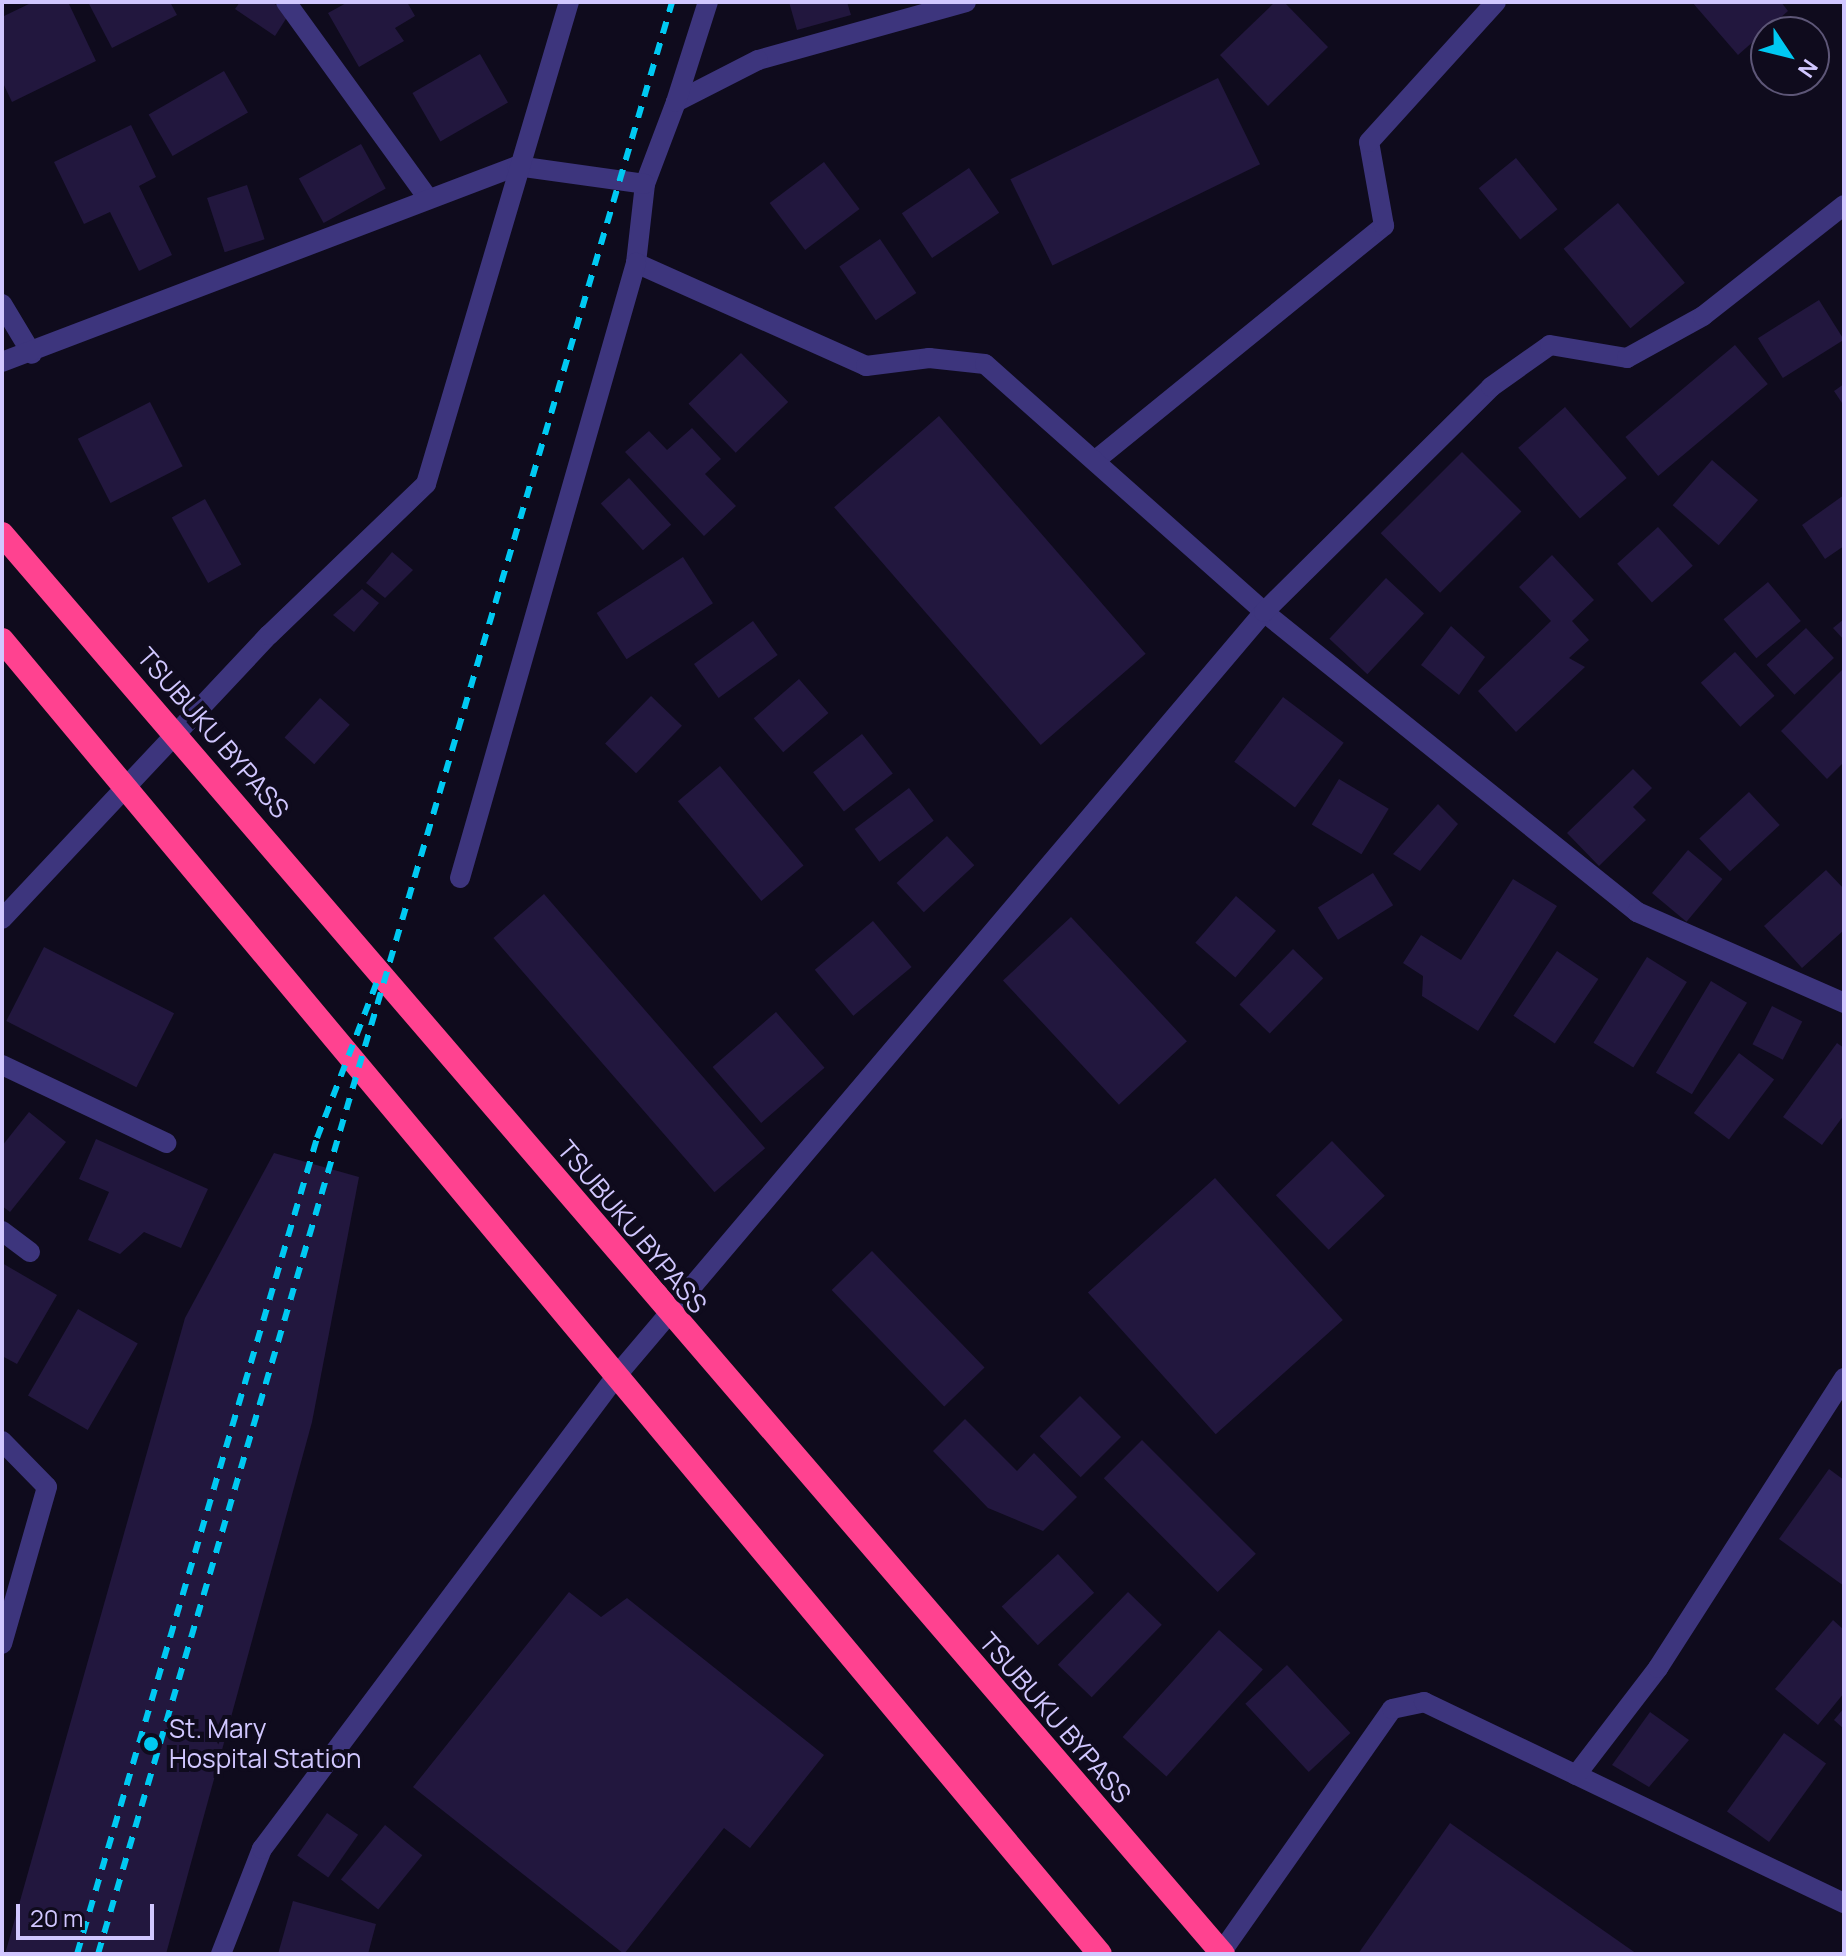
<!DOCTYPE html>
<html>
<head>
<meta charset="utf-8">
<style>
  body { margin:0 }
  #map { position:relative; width:1846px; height:1956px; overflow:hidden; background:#0f0b1d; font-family:Manrope,sans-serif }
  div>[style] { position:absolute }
  .building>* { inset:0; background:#22173e; transform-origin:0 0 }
  .lane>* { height:20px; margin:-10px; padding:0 10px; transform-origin:10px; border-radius:10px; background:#3d357d }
  .street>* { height:20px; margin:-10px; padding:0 10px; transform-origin:10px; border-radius:10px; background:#3d357d }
  .highway>* { height:24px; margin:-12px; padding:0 12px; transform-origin:12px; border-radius:12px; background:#ff4290 }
  .rail>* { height:6px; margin-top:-3px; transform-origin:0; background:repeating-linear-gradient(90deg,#00c9f2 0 12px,transparent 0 22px) }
  .dots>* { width:22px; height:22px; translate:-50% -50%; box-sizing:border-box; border:4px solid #0f0b1d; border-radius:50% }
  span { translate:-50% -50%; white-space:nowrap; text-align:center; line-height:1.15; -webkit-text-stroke:8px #0f0b1d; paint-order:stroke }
  .street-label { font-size:26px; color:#d1c7ff }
  .poi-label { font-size:26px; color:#d1c7ff }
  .left { translate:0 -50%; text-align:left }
  .frame { position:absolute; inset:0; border:4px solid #d1c7ff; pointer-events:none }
  .north { position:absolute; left:1750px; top:16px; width:80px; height:80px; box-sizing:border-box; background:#0f0b1d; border:2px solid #5d5677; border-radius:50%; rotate:125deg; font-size:22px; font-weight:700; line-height:32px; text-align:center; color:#d1c7ff }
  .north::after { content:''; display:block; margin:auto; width:28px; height:36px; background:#00c9f2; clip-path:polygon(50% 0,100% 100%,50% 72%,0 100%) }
  .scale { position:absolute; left:16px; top:1904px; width:138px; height:36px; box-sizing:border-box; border:4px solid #d1c7ff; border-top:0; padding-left:10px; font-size:24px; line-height:28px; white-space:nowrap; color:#d1c7ff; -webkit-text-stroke:6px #0f0b1d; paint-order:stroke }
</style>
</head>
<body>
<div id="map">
  <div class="building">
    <div style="clip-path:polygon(33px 2px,68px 2px,96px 61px,12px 102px,2px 81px,2px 17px)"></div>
    <div style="clip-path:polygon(88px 2px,170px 2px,177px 15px,112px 48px)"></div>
    <div style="clip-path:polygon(240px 2px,272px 2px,289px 14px,275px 36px,235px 9px)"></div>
    <div style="clip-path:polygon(348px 2px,407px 2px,415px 16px,395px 28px,404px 41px,359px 67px,328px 13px)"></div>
    <div style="clip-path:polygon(789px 2px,847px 2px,851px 15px,797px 30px)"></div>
    <div style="clip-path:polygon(1275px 2px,1284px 2px,1328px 47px,1268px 106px,1220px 55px)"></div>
    <div style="clip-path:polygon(1692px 2px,1781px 2px,1788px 11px,1738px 55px)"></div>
    <div style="left:480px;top:54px;width:56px;height:78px;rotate:60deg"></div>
    <div style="left:224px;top:71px;width:48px;height:87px;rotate:60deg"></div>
    <div style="left:1218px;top:78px;width:96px;height:231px;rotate:64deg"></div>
    <div style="clip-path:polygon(131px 125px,156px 177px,139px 186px,172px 255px,139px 271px,110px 212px,84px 224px,54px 162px)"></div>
    <div style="left:361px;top:144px;width:51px;height:71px;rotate:61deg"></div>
    <div style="left:1516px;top:158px;width:66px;height:48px;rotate:51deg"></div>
    <div style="left:824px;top:162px;width:59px;height:68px;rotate:53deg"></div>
    <div style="left:969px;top:168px;width:54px;height:81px;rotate:56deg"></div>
    <div style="left:247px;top:185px;width:57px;height:42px;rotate:72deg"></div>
    <div style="left:1618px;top:203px;width:104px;height:71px;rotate:50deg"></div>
    <div style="left:880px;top:239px;width:65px;height:49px;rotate:56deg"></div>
    <div style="left:1819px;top:300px;width:47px;height:72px;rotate:58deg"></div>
    <div style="left:1735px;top:345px;width:51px;height:143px;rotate:50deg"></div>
    <div style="left:741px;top:353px;width:68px;height:73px;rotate:46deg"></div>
    <div style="clip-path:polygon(1844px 384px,1844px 406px,1834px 391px)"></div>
    <div style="left:150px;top:402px;width:72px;height:81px;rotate:63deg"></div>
    <div style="left:1565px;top:407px;width:94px;height:62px;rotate:49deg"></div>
    <div style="left:939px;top:416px;width:315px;height:139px;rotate:49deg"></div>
    <div style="clip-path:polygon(692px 428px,721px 459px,705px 474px,736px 506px,704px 536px,625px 452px,649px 431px,667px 450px)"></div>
    <div style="left:1462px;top:452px;width:84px;height:115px;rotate:45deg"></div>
    <div style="left:1712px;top:460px;width:61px;height:60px;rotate:41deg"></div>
    <div style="left:629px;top:478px;width:63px;height:38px;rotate:48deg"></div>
    <div style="clip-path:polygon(1844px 495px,1844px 546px,1825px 559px,1802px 525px)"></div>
    <div style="left:205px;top:499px;width:75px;height:38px;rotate:61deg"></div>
    <div style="left:1658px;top:527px;width:52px;height:55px;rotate:48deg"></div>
    <div style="clip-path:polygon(392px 552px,413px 570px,385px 598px,366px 583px)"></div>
    <div style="clip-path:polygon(1552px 555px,1594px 600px,1572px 621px,1589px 640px,1569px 658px,1585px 667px,1516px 732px,1478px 691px,1551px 621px,1519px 587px)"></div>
    <div style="left:683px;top:557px;width:55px;height:103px;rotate:57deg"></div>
    <div style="left:1386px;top:578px;width:52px;height:83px;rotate:43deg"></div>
    <div style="left:1768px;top:582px;width:51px;height:58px;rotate:50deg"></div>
    <div style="clip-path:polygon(362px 589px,379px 603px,354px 632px,333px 615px)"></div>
    <div style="clip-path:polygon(1844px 619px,1844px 640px,1833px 628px)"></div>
    <div style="left:753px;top:621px;width:42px;height:73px;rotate:54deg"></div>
    <div style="clip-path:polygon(1451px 626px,1485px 657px,1459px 695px,1421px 665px)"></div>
    <div style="left:1806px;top:628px;width:41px;height:54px;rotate:47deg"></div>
    <div style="left:1735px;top:652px;width:59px;height:46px;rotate:48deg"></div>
    <div style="clip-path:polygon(1844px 668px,1844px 762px,1827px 779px,1781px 731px)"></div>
    <div style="left:799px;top:679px;width:45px;height:60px;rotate:49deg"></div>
    <div style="left:651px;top:696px;width:43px;height:66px;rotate:44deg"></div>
    <div style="left:1283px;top:697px;width:76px;height:81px;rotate:37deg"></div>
    <div style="left:320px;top:698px;width:40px;height:53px;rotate:42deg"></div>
    <div style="left:862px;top:734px;width:50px;height:62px;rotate:52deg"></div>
    <div style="left:720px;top:766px;width:130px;height:55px;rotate:50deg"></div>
    <div style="clip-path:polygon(1633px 769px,1652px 788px,1633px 807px,1646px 820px,1599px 866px,1567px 833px)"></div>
    <div style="left:1339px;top:779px;width:58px;height:53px;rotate:31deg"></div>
    <div style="left:909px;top:788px;width:41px;height:68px;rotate:53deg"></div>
    <div style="left:1749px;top:792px;width:45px;height:68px;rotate:47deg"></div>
    <div style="clip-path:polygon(1438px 804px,1458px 824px,1420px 871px,1393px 854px)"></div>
    <div style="left:947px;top:836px;width:40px;height:69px;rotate:47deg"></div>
    <div style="left:1688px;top:850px;width:45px;height:56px;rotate:40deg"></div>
    <div style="clip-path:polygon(1826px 870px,1844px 889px,1844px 930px,1802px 968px,1764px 926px)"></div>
    <div style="left:1373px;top:873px;width:38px;height:65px;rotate:58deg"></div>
    <div style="clip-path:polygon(1513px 879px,1557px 906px,1478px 1031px,1422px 996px,1423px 976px,1403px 963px,1421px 935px,1461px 960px)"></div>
    <div style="left:544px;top:894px;width:337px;height:67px;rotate:49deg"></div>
    <div style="left:1236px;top:896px;width:53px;height:62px;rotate:41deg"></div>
    <div style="left:1071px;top:917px;width:170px;height:93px;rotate:47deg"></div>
    <div style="left:873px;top:921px;width:60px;height:76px;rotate:50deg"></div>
    <div style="left:44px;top:947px;width:146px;height:83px;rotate:27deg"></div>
    <div style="left:1293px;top:949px;width:42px;height:77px;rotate:44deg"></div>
    <div style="left:1557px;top:951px;width:50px;height:78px;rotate:34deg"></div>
    <div style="left:1647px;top:957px;width:47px;height:101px;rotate:32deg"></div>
    <div style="left:1711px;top:981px;width:42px;height:107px;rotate:31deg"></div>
    <div style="left:1772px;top:1006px;width:34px;height:43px;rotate:27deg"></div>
    <div style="left:776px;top:1012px;width:74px;height:84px;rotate:49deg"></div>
    <div style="clip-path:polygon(1837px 1043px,1844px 1048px,1844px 1115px,1822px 1145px,1783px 1117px)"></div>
    <div style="left:1739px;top:1053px;width:44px;height:75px;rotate:37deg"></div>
    <div style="clip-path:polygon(29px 1112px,66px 1142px,10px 1212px,2px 1206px,2px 1146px)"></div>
    <div style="clip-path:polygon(96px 1139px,208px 1189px,181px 1248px,144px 1232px,120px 1254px,88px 1240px,109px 1192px,79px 1179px)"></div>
    <div style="left:1332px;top:1141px;width:76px;height:78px;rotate:46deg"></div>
    <div style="clip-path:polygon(274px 1153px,359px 1177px,312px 1422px,166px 1954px,5px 1954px,185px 1318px)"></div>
    <div style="left:1215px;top:1178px;width:191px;height:171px;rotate:48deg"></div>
    <div style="left:872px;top:1251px;width:162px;height:56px;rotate:46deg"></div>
    <div style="clip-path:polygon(2px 1263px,57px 1295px,17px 1364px,2px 1356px)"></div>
    <div style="left:78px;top:1309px;width:69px;height:100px;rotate:30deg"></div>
    <div style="left:1080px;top:1396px;width:58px;height:57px;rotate:45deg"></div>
    <div style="clip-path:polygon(965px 1419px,1017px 1471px,1034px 1453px,1077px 1497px,1043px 1531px,988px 1508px,933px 1451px)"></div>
    <div style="left:1142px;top:1440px;width:161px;height:54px;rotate:45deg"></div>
    <div style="clip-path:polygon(1829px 1469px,1844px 1480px,1844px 1586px,1779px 1539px)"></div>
    <div style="left:1058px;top:1554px;width:53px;height:77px;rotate:47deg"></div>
    <div style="clip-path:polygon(569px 1592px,601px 1617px,627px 1598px,824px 1755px,750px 1848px,724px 1828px,624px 1954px,413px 1787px)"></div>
    <div style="left:1128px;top:1592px;width:47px;height:101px;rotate:44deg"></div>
    <div style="clip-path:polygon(1833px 1620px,1844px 1630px,1844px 1693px,1818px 1725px,1775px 1689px)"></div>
    <div style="left:1219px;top:1630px;width:59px;height:144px;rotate:42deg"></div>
    <div style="left:1287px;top:1665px;width:93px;height:57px;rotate:47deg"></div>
    <div style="clip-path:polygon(1844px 1708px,1844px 1729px,1834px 1720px)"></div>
    <div style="clip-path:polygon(1650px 1712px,1689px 1740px,1649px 1787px,1612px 1765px)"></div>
    <div style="left:1784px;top:1733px;width:52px;height:97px;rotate:36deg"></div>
    <div style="left:327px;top:1813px;width:38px;height:52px;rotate:35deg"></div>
    <div style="clip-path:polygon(1450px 1823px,1637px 1954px,1358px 1954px)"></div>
    <div style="left:385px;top:1825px;width:48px;height:70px;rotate:39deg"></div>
    <div style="clip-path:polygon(293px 1901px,376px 1924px,368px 1954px,278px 1954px)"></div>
  </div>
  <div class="lane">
    <div style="left:286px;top:2px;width:242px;rotate:54.1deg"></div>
    <div style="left:1097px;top:459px;width:370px;rotate:-39.1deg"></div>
    <div style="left:1384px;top:226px;width:85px;rotate:-100.1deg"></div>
    <div style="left:1369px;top:142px;width:189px;rotate:-47.8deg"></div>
    <div style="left:2px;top:1441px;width:64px;rotate:45.6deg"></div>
    <div style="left:47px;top:1487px;width:163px;rotate:106deg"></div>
    <div style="left:1220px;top:1954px;width:299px;rotate:-54.9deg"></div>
    <div style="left:1392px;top:1709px;width:33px;rotate:-12deg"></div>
    <div style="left:1424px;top:1702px;width:466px;rotate:25.6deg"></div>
  </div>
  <div class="street">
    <div style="left:966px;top:2px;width:216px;rotate:164.4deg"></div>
    <div style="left:758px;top:60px;width:92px;rotate:152.9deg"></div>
    <div style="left:676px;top:102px;width:88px;rotate:110.7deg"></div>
    <div style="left:645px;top:184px;width:80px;rotate:96.5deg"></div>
    <div style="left:636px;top:263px;width:252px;rotate:24.1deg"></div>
    <div style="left:866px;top:366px;width:64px;rotate:-7.2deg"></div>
    <div style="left:929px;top:358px;width:56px;rotate:6.1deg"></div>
    <div style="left:985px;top:364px;width:373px;rotate:41.6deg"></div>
    <div style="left:1264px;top:612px;width:479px;rotate:38.8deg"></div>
    <div style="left:1637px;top:912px;width:226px;rotate:23.7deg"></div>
    <div style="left:676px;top:102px;width:105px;rotate:-72.3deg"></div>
    <div style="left:2px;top:304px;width:58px;rotate:59deg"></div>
    <div style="left:2px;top:362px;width:551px;rotate:-20.84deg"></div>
    <div style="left:517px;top:166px;width:129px;rotate:8deg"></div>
    <div style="left:460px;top:878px;width:640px;rotate:-74.03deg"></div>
    <div style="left:2px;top:919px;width:390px;rotate:-46.8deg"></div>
    <div style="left:269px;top:635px;width:218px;rotate:-43.9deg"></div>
    <div style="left:426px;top:484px;width:503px;rotate:-73.48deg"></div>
    <div style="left:2px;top:1065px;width:182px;rotate:25.4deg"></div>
    <div style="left:2px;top:1231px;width:35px;rotate:37deg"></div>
    <div style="left:1576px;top:1775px;width:135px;rotate:-52.5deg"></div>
    <div style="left:1658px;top:1668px;width:345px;rotate:-57.3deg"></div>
    <div style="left:221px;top:1954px;width:113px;rotate:-68.7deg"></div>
    <div style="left:262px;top:1849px;width:592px;rotate:-53.17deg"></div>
    <div style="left:617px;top:1375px;width:1000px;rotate:-49.7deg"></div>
    <div style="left:1264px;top:612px;width:320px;rotate:-44.7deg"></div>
    <div style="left:1491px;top:387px;width:72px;rotate:-35.4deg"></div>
    <div style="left:1550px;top:345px;width:78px;rotate:9.6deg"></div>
    <div style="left:1627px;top:358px;width:87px;rotate:-28.9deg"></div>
    <div style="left:1703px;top:316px;width:179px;rotate:-38.2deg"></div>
  </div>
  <div class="highway">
    <div style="left:2px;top:534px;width:1873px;rotate:49.31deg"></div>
    <div style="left:2px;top:640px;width:1712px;rotate:50.12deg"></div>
  </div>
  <div class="rail">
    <div style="left:77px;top:1954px;width:851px;rotate:-73.61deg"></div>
    <div style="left:317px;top:1138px;width:167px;rotate:-69deg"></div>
    <div style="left:98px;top:1954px;width:2035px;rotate:-73.61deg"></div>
  </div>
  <div class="dots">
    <div style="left:151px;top:1744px;background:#00c9f2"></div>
  </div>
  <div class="street-label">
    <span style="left:213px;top:733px;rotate:49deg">TSUBUKU BYPASS</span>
    <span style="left:632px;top:1227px;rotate:50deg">TSUBUKU BYPASS</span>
    <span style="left:1055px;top:1718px;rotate:49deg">TSUBUKU BYPASS</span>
  </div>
  <div class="poi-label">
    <span class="left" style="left:169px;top:1744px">St. Mary<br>Hospital Station</span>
  </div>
  <div class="frame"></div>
  <div class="north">N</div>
  <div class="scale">20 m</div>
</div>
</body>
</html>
